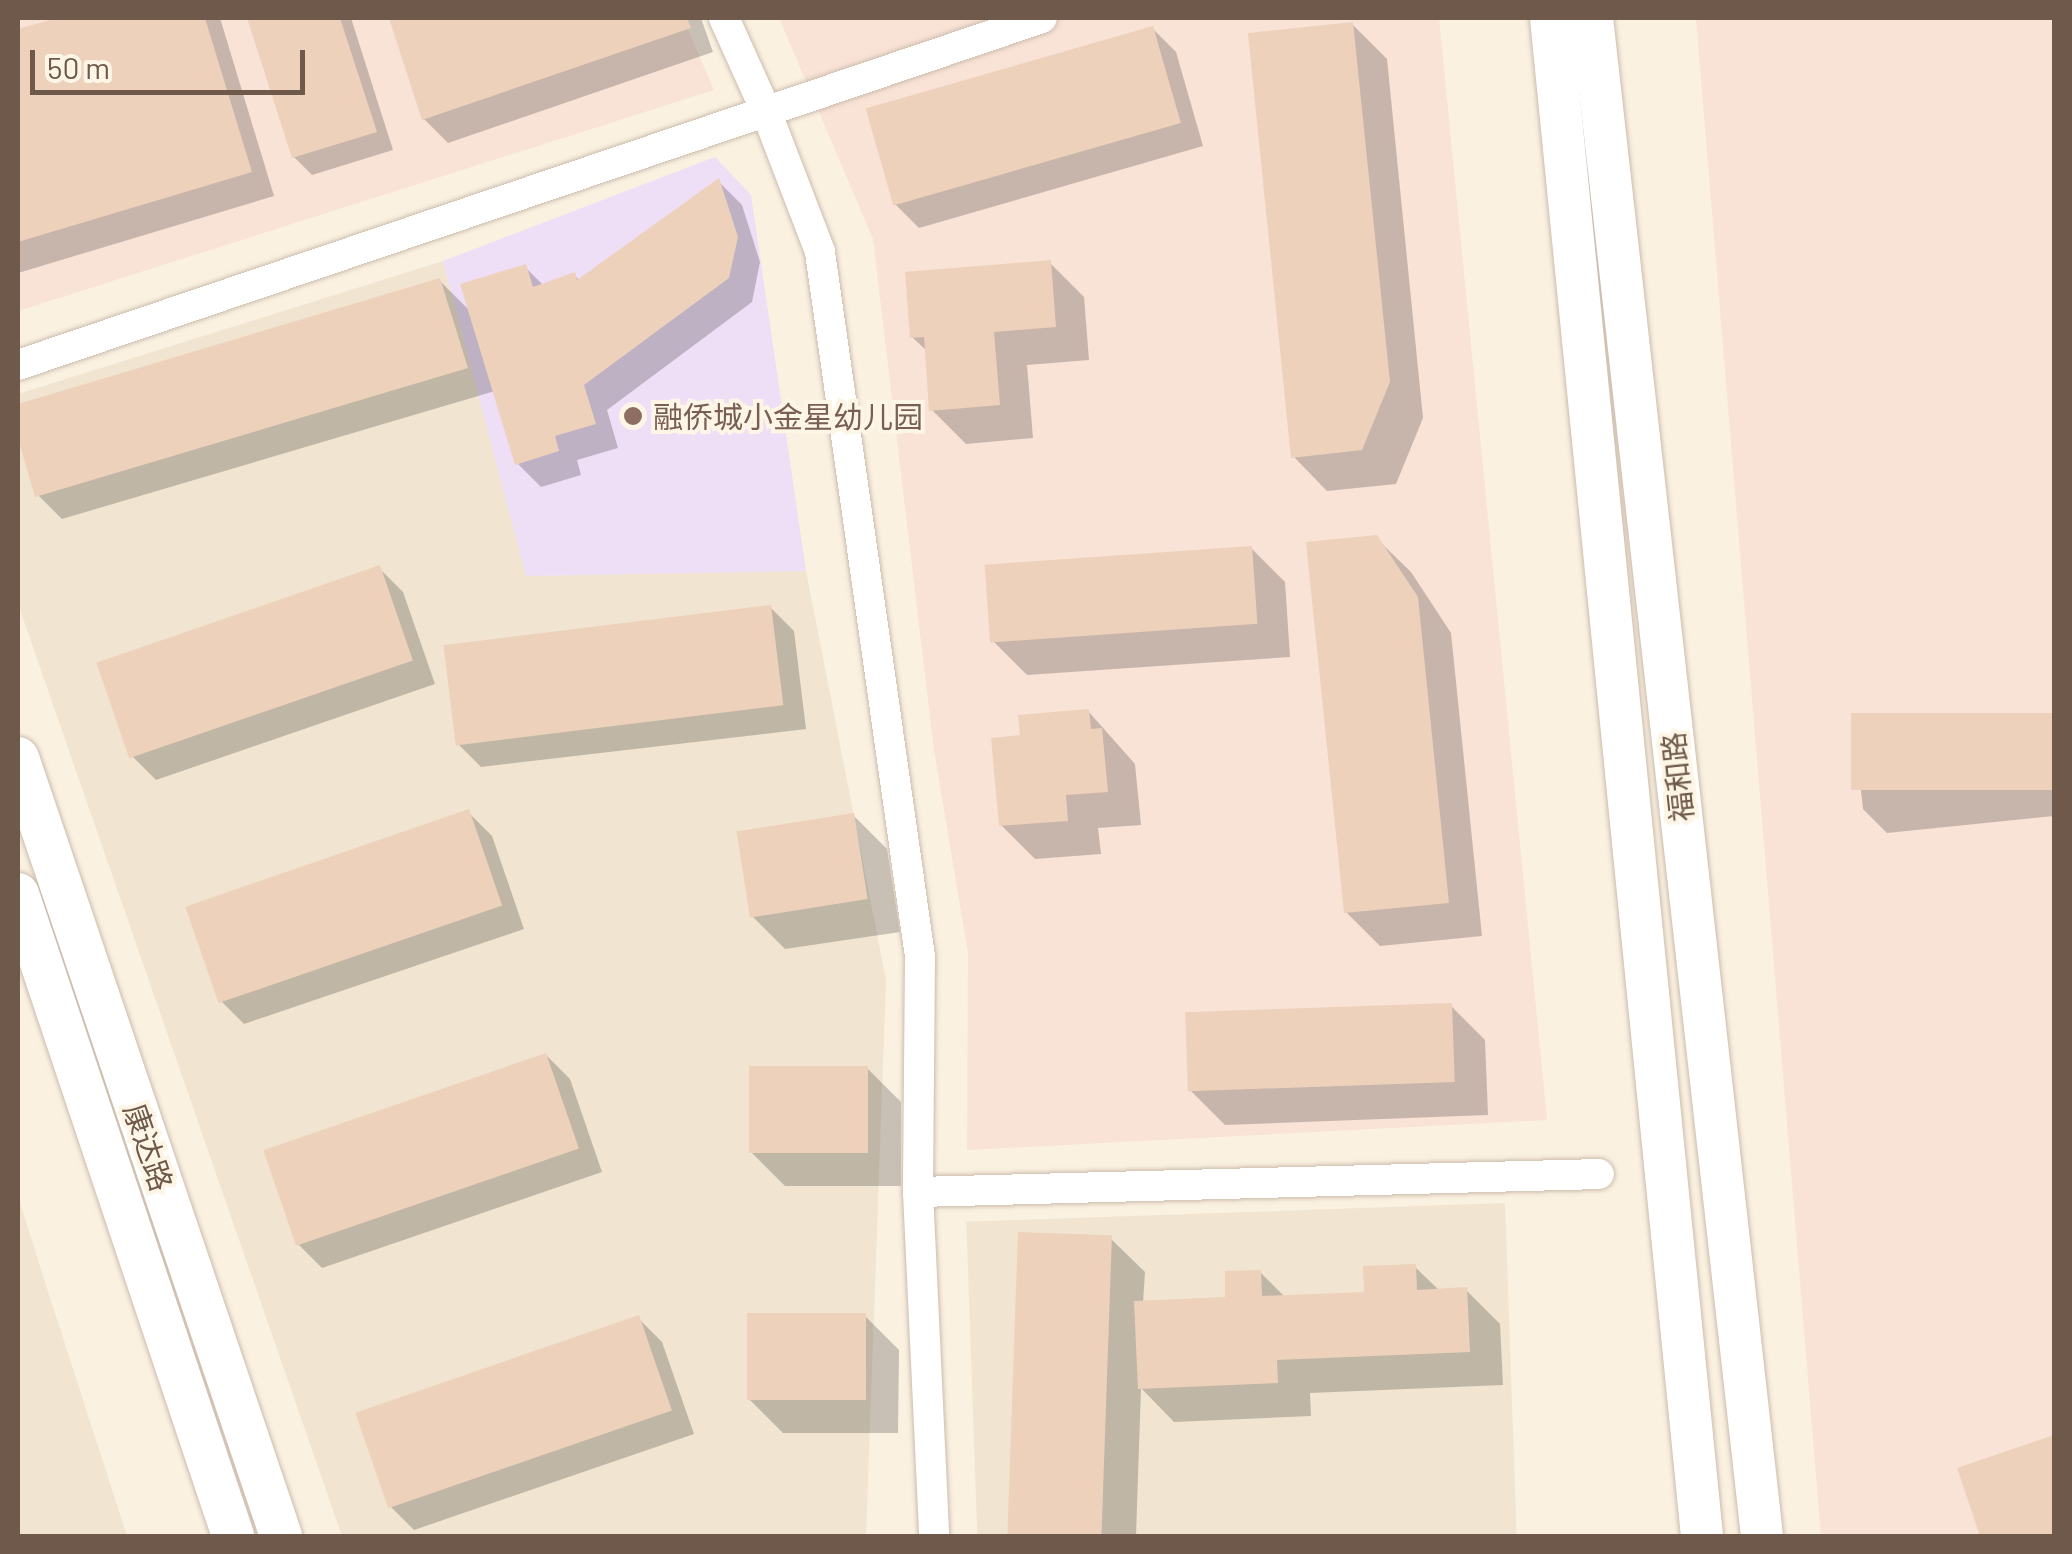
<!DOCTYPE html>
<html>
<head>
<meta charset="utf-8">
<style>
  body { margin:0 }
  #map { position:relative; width:2072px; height:1554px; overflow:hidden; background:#faf1e1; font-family:Barlow,"Noto Sans SC",sans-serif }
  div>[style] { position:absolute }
  .residential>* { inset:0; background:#f1e4d0; transform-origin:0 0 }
  .commercial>* { inset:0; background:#f9e2d6 }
  .education>* { inset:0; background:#eedef6 }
  .shadow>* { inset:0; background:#0003 }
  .building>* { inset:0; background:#edd1bb; transform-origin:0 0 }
  .roads { filter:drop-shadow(0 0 2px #ccbcac) drop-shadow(0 0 2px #ccbcac) }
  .street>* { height:30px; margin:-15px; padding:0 15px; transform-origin:15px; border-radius:15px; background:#fff }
  .secondary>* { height:42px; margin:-21px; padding:0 21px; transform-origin:21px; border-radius:21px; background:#fff }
  .dots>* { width:28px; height:28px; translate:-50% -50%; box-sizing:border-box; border:5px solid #fdf6e7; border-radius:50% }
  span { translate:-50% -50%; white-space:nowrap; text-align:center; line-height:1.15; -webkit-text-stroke:8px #fdf6e7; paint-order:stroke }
  .education-label { font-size:30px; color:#785e54 }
  .left { translate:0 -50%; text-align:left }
  .street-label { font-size:30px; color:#6f594a }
  .frame { position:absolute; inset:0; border:20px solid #6f594a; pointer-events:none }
  .scale { position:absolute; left:30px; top:50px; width:275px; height:45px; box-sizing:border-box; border:5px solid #6f594a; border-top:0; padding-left:12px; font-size:30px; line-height:35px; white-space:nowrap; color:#6f594a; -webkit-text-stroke:8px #fdf6e7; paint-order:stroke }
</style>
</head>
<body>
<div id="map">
  <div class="residential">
    <div style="clip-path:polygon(443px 261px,526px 576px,806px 571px,886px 980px,866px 1536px,342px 1536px,18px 604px,18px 394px)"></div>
    <div style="clip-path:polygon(18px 1196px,43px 1276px,127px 1536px,18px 1536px)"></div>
    <div style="left:1505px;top:1203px;width:333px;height:539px;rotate:88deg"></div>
  </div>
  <div class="commercial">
    <div style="clip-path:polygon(18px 18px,683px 18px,714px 90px,18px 311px)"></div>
    <div style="clip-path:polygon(779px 18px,1439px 18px,1547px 1120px,967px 1150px,968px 953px,934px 750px,873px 239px)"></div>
    <div style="clip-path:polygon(1696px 18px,2054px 18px,2054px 1536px,1821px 1536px)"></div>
  </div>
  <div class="education">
    <div style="clip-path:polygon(715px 157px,751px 195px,806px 571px,526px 576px,443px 261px)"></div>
  </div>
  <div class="shadow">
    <div style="clip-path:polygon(66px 18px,220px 18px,274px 196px,18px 273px,18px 32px)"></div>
    <div style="clip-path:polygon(250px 18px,351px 18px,393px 150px,312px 175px,294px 157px)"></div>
    <div style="clip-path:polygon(392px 18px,701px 18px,713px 52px,448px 143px,424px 119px)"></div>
    <div style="clip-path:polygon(1353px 25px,1387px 59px,1423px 418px,1396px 484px,1327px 491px,1293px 456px)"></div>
    <div style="clip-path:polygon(1152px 28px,1176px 52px,1203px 146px,919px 228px,895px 204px)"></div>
    <div style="clip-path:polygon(718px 181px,742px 205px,760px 262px,752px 302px,607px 410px,618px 448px,577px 460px,581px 475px,541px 487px,517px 463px,495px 391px,62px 519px,38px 495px,18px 430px,18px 407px,440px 281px,471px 312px,525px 267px,544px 286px,574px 275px,580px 281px)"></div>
    <div style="clip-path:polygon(1050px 263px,1084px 297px,1089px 360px,1027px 365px,1033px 438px,966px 444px,932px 410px,928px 352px,912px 337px)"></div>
    <div style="clip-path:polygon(1376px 538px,1411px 572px,1451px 633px,1482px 936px,1380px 946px,1346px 912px)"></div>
    <div style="clip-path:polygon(1251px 548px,1285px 582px,1290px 657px,1027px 675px,993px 641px)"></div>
    <div style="clip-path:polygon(379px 568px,403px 592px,435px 684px,156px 780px,132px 756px)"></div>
    <div style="clip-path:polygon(770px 607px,794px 631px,806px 729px,481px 767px,457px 743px)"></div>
    <div style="clip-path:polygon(1088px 711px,1135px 764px,1141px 825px,1098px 828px,1101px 854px,1035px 859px,1001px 825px,1023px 737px)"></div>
    <div style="clip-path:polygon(2054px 716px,2054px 816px,1887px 833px,1863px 809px,1855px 736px)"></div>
    <div style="clip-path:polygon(468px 812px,492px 836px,524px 929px,244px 1024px,220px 1000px)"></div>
    <div style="clip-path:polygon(853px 815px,887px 849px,900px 932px,785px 949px,751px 915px)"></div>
    <div style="clip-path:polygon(1451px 1006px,1485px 1040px,1488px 1115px,1225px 1125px,1191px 1091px)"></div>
    <div style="clip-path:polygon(546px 1055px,570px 1079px,602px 1172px,322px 1268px,298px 1244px)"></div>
    <div style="clip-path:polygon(867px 1068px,901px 1102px,901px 1186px,785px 1186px,751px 1152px)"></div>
    <div style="clip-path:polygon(1020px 1235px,1110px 1238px,1145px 1272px,1143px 1303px,1228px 1300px,1260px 1272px,1285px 1297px,1367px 1294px,1415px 1267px,1440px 1291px,1466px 1290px,1500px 1324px,1503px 1385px,1310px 1393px,1311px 1416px,1174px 1422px,1141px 1388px,1136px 1536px,1010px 1536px)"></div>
    <div style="clip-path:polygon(865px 1316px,899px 1350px,898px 1433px,783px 1433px,749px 1399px)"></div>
    <div style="clip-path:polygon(638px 1318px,662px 1342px,694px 1434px,414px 1530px,390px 1506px)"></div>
    <div style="clip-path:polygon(2054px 1437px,2054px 1536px,1983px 1536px,1960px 1469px)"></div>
  </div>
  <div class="building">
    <div style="clip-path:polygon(57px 18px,205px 18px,252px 172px,18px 242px,18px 29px)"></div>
    <div style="clip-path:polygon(247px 18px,340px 18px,377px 132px,292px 158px)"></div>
    <div style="clip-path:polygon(389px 18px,687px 18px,691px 28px,422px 120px)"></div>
    <div style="clip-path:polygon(1353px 22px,1390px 382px,1362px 450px,1291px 458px,1248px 33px)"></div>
    <div style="left:1153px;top:26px;width:101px;height:299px;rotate:74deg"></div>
    <div style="clip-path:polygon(719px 178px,738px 237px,729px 278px,584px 385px,596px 424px,555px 436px,559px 451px,515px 465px,460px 284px,526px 264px,533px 287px,575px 272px,577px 280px)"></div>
    <div style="clip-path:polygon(1051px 260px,1056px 327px,994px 332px,1000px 405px,929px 411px,924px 337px,910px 338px,905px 272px)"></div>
    <div style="clip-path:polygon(440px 278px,468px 368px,35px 497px,18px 438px,18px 404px)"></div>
    <div style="clip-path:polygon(1377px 535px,1418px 597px,1449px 903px,1344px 913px,1306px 542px)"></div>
    <div style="left:1252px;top:546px;width:78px;height:268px;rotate:86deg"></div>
    <div style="left:380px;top:565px;width:101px;height:300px;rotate:71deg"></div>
    <div style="left:771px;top:605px;width:101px;height:330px;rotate:83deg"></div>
    <div style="clip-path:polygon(1089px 709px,1091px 729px,1102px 728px,1108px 792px,1066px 795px,1068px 821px,999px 826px,991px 738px,1020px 735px,1018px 715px)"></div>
    <div style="left:2054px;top:713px;width:77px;height:203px;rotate:90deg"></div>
    <div style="left:469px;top:809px;width:102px;height:300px;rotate:71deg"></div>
    <div style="left:854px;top:813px;width:87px;height:119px;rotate:81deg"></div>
    <div style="left:1452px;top:1003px;width:79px;height:267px;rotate:88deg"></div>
    <div style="left:546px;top:1053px;width:101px;height:299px;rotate:71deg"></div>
    <div style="left:749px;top:1066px;width:119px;height:87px"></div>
    <div style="left:1018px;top:1232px;width:94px;height:304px;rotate:2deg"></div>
    <div style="clip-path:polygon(1416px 1264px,1417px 1290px,1467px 1287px,1470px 1352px,1277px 1360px,1278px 1383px,1138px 1389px,1134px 1301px,1225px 1297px,1225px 1271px,1261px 1270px,1262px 1296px,1364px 1292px,1363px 1266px)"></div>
    <div style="left:747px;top:1313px;width:119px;height:87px"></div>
    <div style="left:639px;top:1315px;width:101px;height:300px;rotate:71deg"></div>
    <div style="clip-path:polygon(2054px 1435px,2054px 1536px,1980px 1536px,1957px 1468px)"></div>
  </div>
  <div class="roads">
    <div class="street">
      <div style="left:724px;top:18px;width:102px;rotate:65.7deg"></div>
      <div style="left:766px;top:111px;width:151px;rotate:69deg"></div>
      <div style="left:820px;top:252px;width:711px;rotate:81.92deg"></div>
      <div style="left:920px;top:956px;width:236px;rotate:90.5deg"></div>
      <div style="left:918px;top:1192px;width:344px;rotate:87.3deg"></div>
      <div style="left:18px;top:365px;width:1081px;rotate:-18.72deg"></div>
      <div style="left:918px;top:1192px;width:681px;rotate:-1.51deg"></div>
    </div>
    <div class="secondary">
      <div style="left:1551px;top:18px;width:1525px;rotate:84.32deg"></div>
      <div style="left:1592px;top:18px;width:1527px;rotate:83.61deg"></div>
      <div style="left:18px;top:758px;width:821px;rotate:71.32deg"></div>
      <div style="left:18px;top:894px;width:677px;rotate:71.48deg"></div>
    </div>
  </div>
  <div class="dots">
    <div style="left:633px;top:416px;background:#8d6e63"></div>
  </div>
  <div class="education-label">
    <span class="left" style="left:653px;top:416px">融侨城小金星幼儿园</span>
  </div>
  <div class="street-label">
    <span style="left:1677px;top:777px;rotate:-96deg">福和路</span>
    <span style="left:149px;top:1147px;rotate:71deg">康达路</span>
  </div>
  <div class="frame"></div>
  <div class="scale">50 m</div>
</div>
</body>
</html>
